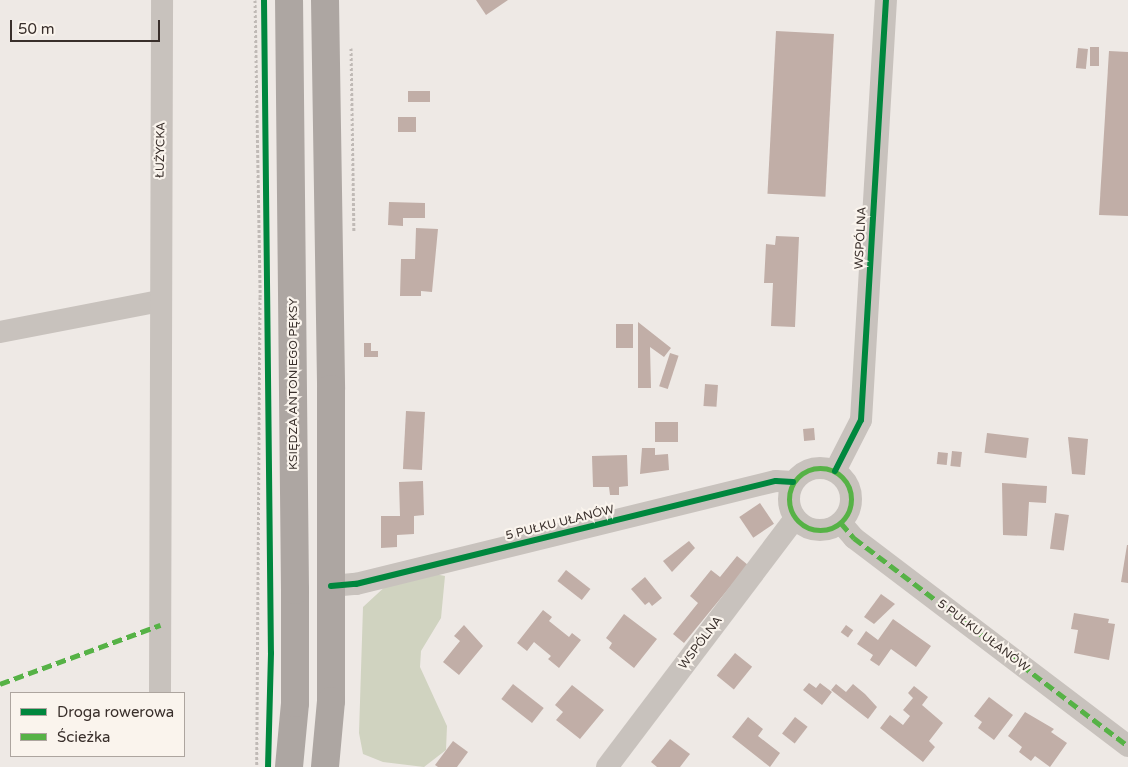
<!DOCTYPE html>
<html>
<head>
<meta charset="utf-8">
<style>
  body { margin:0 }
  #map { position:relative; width:1128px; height:767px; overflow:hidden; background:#eee9e5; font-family:"Varela Round",sans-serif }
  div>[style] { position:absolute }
  .green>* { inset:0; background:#d0d3c0 }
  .building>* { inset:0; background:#c1aea7; transform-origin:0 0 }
  .path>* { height:3px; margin-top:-1.5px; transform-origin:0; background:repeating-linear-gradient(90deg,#c0bab6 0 2.5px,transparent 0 5px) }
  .minor>* { height:22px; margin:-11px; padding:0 11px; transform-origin:11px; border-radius:11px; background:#c8c2bd }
  .minor>.ring { margin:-11px; padding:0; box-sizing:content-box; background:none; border:22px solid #c8c2bd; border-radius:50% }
  .major>* { height:28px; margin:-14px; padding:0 14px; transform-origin:14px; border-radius:14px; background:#ada6a2 }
  .quiet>* { height:5px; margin-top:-2.5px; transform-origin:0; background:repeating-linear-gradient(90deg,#56b246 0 10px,transparent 0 15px) }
  .quiet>.ring { margin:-2.5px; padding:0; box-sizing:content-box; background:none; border:5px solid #56b246; border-radius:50% }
  .cycleway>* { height:6px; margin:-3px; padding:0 3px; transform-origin:3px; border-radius:3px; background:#00873e }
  span { translate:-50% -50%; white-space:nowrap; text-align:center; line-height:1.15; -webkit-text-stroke:4.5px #faf4ed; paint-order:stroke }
  .street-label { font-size:12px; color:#392f2b }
  .legend { position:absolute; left:10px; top:692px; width:175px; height:65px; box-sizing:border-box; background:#faf4ed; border:1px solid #ada59f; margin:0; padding:6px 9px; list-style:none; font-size:15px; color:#392f2b }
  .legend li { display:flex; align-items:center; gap:10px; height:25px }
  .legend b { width:25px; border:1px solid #ada59f }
  .scale { position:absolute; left:10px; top:20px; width:150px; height:22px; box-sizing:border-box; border:2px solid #392f2b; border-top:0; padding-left:6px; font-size:15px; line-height:18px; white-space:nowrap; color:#392f2b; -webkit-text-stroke:4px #faf4ed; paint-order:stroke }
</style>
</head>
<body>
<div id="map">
  <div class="green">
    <div style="clip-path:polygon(435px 574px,445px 576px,441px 618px,421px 651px,420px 667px,447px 726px,446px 750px,424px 767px,383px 762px,363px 754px,359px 733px,363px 607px,389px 583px)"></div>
  </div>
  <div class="building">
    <div style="clip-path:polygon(476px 0,508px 0,486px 15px)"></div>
    <div style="left:776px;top:31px;width:58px;height:163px;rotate:3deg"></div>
    <div style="left:1090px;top:47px;width:9px;height:19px"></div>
    <div style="left:1078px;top:48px;width:10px;height:20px;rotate:6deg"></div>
    <div style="clip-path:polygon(1109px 51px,1128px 52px,1128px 216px,1099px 215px)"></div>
    <div style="left:408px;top:91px;width:22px;height:11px"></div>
    <div style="left:398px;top:117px;width:18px;height:15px"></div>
    <div style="clip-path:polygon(389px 202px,425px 203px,425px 218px,403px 218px,403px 226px,388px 225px)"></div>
    <div style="clip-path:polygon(416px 228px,438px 229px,432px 292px,421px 291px,421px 296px,400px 296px,401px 259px,415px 259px)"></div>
    <div style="clip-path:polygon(776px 236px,799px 237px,795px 327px,771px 326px,773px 283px,764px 283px,766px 244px,775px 245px)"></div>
    <div style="clip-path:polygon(638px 322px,671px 348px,664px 357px,650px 347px,651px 388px,638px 388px)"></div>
    <div style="left:633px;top:324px;width:24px;height:17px;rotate:90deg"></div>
    <div style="clip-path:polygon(364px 343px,371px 343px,371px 351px,378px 351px,378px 357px,364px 357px)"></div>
    <div style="left:670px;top:353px;width:9px;height:35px;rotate:18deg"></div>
    <div style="left:705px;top:384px;width:13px;height:22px;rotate:4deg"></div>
    <div style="left:406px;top:411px;width:19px;height:58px;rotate:3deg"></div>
    <div style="left:678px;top:422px;width:20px;height:23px;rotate:90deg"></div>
    <div style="left:814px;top:428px;width:12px;height:11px;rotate:85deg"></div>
    <div style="left:987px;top:433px;width:42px;height:20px;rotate:7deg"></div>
    <div style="clip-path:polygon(1068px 437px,1088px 439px,1085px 475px,1072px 474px)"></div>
    <div style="clip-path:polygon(642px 448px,655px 448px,655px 455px,668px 454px,669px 470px,640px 474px)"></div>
    <div style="left:952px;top:451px;width:10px;height:15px;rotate:6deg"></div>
    <div style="left:938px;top:452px;width:10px;height:12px;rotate:6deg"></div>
    <div style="clip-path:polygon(627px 455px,628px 486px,619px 487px,619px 495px,610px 495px,609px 487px,593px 487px,592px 456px)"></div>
    <div style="clip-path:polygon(423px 481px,424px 515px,414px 516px,414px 534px,397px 535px,397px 547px,381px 548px,381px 516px,400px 516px,399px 482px)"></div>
    <div style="clip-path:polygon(1002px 483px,1047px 486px,1046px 503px,1029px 502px,1027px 536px,1003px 535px)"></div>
    <div style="left:760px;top:503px;width:25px;height:25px;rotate:56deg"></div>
    <div style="left:1055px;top:513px;width:14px;height:36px;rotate:8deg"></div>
    <div style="clip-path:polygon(689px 541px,695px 548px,672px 572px,663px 561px)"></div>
    <div style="clip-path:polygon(1127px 545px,1128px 545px,1128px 583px,1121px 582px)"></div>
    <div style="clip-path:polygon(737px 556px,748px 565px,684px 643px,673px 634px,698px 603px,690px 596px,711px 570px,720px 577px)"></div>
    <div style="left:566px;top:570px;width:31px;height:14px;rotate:38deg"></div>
    <div style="clip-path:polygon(645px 577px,662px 598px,652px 606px,649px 602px,645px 605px,631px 589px)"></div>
    <div style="clip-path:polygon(881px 594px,895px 604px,874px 624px,864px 617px)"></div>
    <div style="clip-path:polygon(543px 610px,552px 617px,549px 621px,569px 637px,572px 633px,581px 640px,559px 668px,548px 659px,551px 656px,534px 642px,527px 651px,517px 643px)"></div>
    <div style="clip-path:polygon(1074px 613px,1109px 619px,1108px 623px,1115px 624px,1109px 660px,1074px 653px,1078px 630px,1071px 629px)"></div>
    <div style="clip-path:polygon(624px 614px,657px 639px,634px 668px,609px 648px,612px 643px,606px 638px)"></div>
    <div style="clip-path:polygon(893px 619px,931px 646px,916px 667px,891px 649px,879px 666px,870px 660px,873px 655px,857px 644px,866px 631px,878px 640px)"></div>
    <div style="clip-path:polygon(464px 625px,483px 646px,459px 675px,443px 662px,460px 641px,454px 636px)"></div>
    <div style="left:846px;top:625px;width:9px;height:9px;rotate:36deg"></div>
    <div style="left:735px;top:653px;width:22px;height:29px;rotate:39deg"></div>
    <div style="clip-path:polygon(809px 683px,816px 688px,820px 683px,832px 692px,822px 705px,803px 690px)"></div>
    <div style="left:513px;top:684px;width:39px;height:19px;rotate:38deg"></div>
    <div style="clip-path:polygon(836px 684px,846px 692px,853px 684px,865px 694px,877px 707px,868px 719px,831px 690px)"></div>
    <div style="clip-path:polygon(572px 685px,604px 710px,580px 739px,556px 720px,563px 712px,555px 705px)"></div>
    <div style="clip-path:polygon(914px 686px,928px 697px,922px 705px,943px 723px,929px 741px,935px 747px,923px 762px,880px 728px,890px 715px,903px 725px,910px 716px,903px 710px,913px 698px,908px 693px)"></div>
    <div style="clip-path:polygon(989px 697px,1013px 715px,994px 740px,978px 728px,982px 722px,974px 716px)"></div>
    <div style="clip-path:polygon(1025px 712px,1054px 729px,1051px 732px,1067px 743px,1050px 767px,1035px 756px,1031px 761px,1019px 752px,1022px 747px,1008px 736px)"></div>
    <div style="clip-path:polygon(748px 717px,763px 729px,758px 736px,780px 753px,770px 767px,732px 737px)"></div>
    <div style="left:795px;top:717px;width:16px;height:21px;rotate:38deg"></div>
    <div style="clip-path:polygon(670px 739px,690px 754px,680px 767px,657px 767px,651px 762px)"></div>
    <div style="clip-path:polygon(453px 741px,468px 752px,457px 767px,438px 767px,435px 765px)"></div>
  </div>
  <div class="path">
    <div style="left:255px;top:0;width:297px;rotate:89deg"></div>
    <div style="left:260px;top:297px;width:470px;rotate:90.4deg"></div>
    <div style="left:351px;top:48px;width:184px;rotate:89.1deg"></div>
  </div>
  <div class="minor">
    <div style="left:0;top:332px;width:162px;rotate:-11deg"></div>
    <div class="ring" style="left:789px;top:468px;width:40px;height:40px"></div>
    <div style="left:835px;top:471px;width:57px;rotate:-63deg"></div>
    <div style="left:861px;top:420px;width:421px;rotate:-86.6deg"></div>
    <div style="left:841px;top:523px;width:20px;rotate:49deg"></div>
    <div style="left:854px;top:538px;width:344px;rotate:37.2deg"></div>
    <div style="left:331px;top:586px;width:25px;rotate:-5deg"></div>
    <div style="left:356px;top:584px;width:432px;rotate:-13.8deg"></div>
    <div style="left:776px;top:481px;width:17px;rotate:3deg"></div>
    <div style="left:160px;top:693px;width:693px;rotate:-89.83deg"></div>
    <div style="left:607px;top:767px;width:312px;rotate:-52.9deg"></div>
  </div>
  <div class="major">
    <div style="left:325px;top:0;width:389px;rotate:89.1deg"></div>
    <div style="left:331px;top:389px;width:312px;rotate:90deg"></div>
    <div style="left:331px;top:701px;width:66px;rotate:95.2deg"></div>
    <div style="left:289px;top:767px;width:64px;rotate:-84.6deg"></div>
    <div style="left:295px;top:703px;width:113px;rotate:-90deg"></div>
    <div style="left:295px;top:590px;width:590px;rotate:-90.58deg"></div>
  </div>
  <div class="quiet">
    <div class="ring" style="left:789px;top:468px;width:57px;height:57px"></div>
    <div style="left:841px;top:523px;width:20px;rotate:49deg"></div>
    <div style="left:854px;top:538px;width:344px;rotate:37.2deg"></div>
    <div style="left:0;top:684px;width:171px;rotate:-20.2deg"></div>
  </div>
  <div class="cycleway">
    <div style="left:264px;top:0;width:653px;rotate:89.39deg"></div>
    <div style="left:271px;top:653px;width:114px;rotate:91.5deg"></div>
    <div style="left:835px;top:471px;width:57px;rotate:-63deg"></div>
    <div style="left:861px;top:420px;width:421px;rotate:-86.6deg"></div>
    <div style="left:331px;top:586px;width:25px;rotate:-5deg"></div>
    <div style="left:356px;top:584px;width:432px;rotate:-13.8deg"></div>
    <div style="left:776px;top:481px;width:17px;rotate:3deg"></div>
  </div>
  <div class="street-label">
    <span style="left:161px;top:150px;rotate:-89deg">ŁUŻYCKA</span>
    <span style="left:861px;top:238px;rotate:-87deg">WSPÓLNA</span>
    <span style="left:294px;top:384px;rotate:-90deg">KSIĘDZA ANTONIEGO PĘKSY</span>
    <span style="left:560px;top:523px;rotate:-14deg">5 PUŁKU UŁANÓW</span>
    <span style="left:983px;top:636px;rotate:37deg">5 PUŁKU UŁANÓW</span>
    <span style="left:701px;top:643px;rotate:-53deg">WSPÓLNA</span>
  </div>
  <ul class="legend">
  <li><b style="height:6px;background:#00873e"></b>Droga rowerowa</li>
  <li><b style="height:6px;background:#56b246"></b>Ścieżka</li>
  </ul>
  <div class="scale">50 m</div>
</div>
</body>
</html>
